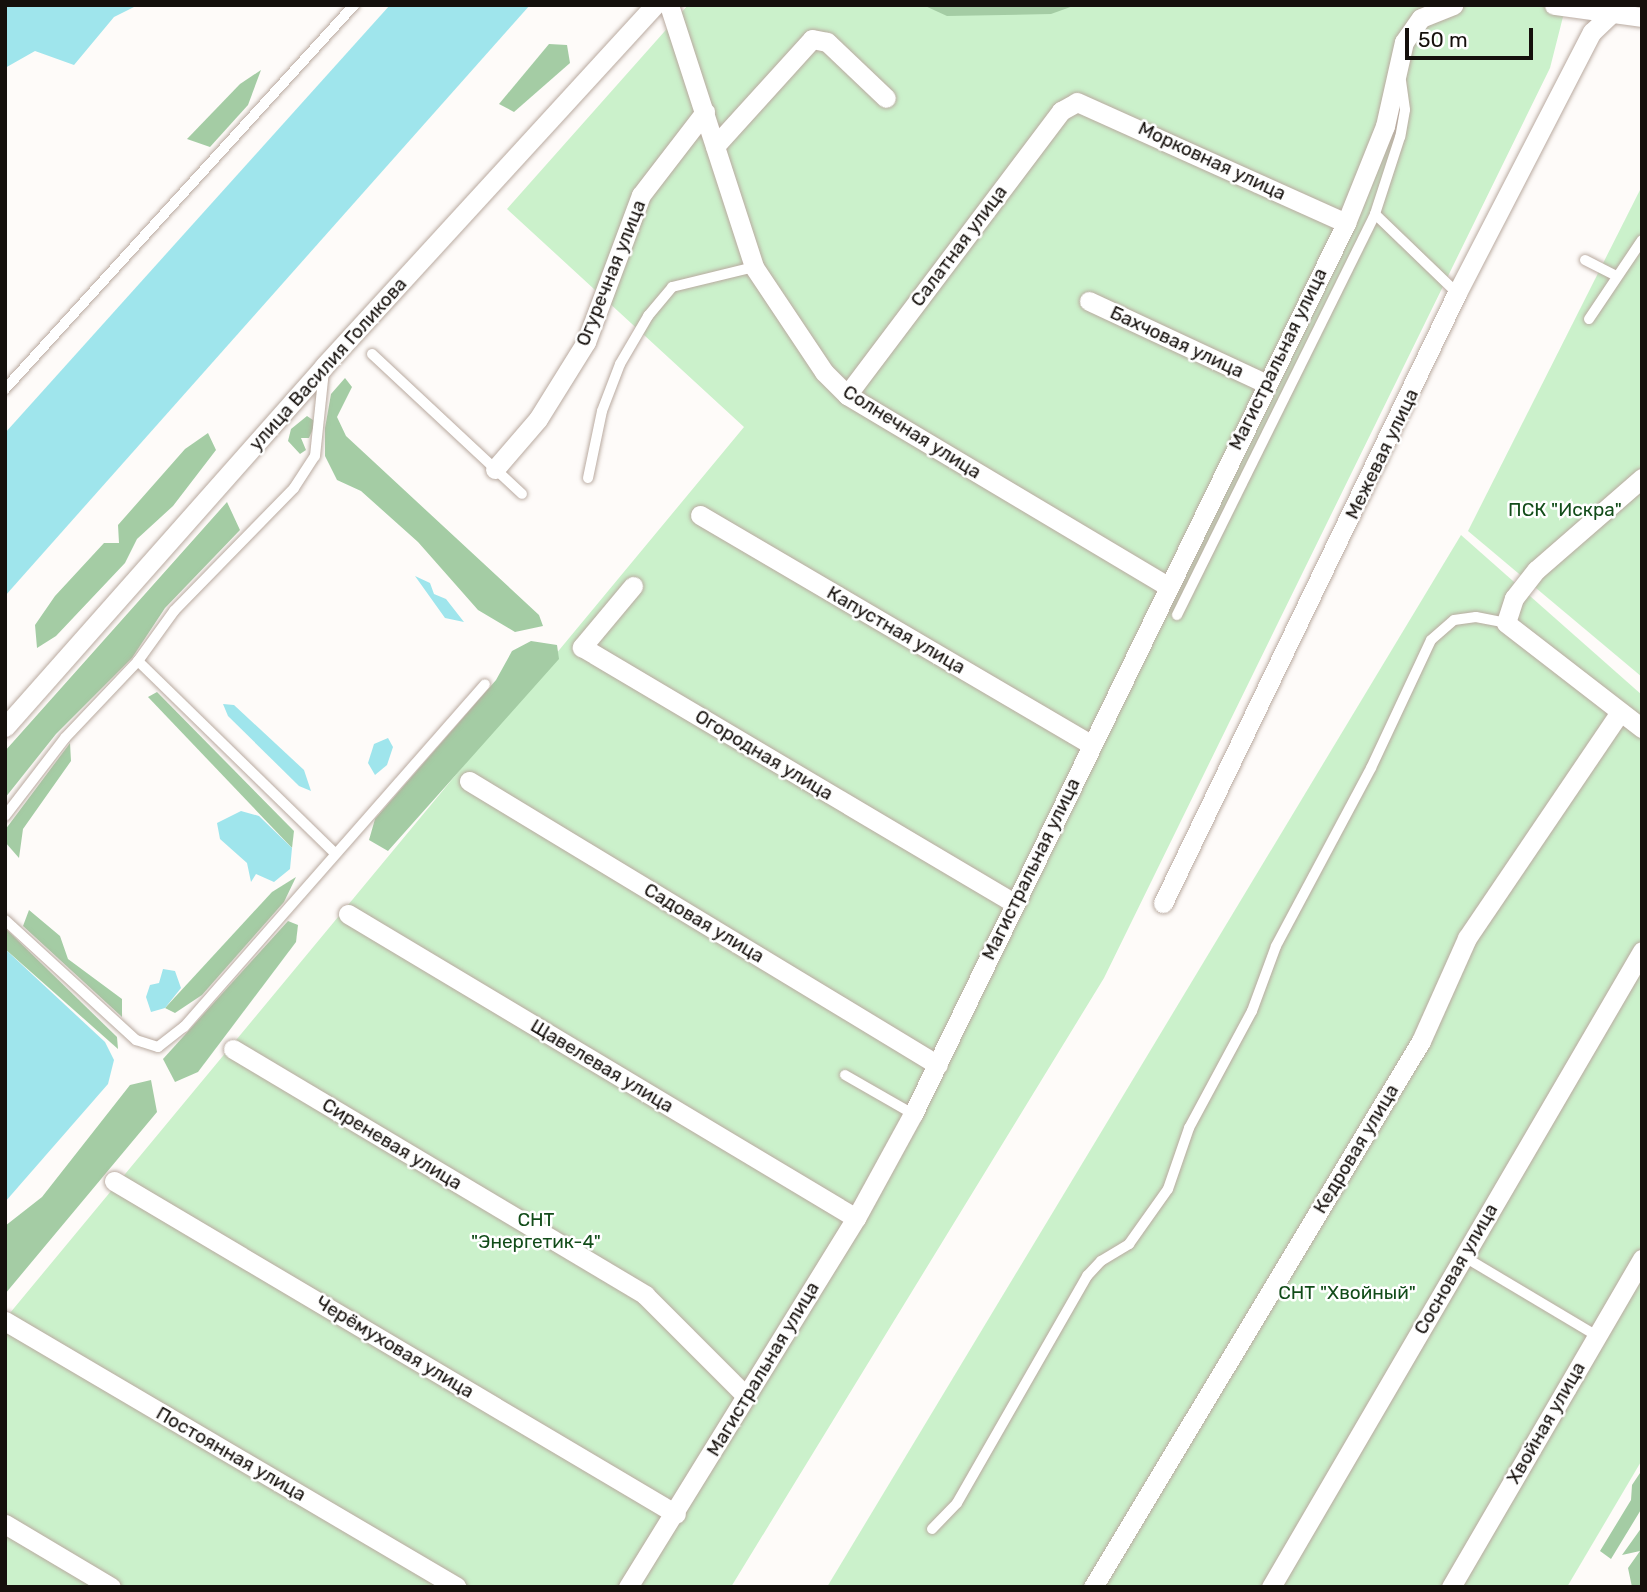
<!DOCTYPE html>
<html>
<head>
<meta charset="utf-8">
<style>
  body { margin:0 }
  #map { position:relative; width:1647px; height:1592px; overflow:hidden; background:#fefbf9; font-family:Rubik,sans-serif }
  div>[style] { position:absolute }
  .green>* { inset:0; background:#cbf1cb }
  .forest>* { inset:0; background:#a4cca4 }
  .water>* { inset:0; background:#9fe5ec }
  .roads { filter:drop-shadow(0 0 2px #b9aaa0) drop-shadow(0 0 2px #b9aaa0) }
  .lane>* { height:10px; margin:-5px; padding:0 5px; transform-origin:5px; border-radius:5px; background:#fff }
  .street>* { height:19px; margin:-9.5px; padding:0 9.5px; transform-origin:9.5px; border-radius:9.5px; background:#fff }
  span { translate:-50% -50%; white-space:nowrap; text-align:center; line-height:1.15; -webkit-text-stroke:5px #fff; paint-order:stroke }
  .street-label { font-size:19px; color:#15100c }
  .park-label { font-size:19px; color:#124c19 }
  .frame { position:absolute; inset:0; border:7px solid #15100c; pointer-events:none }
  .scale { position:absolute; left:1405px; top:28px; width:128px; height:32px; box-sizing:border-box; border:4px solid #15100c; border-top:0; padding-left:9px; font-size:21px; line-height:24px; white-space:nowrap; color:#15100c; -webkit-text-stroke:5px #fff; paint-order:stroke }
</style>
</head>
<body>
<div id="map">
  <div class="green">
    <div style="clip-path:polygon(688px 5px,1566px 5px,1550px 68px,1104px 978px,731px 1587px,5px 1587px,5px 1319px,744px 427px,507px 209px)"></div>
    <div style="clip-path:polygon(1642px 186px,1642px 677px,1468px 531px)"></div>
    <div style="clip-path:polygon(1461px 535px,1642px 695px,1642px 1460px,1567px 1587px,827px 1587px)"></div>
  </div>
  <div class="forest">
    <div style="clip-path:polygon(923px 5px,1076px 5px,1051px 14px,947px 16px)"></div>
    <div style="clip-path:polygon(549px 44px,567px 45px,570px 63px,514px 112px,499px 104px)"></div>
    <div style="clip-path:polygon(261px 70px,248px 105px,210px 147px,187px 139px,240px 84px)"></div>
    <div style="clip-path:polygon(345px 378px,352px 387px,337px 417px,346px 436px,539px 615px,543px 626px,515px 632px,478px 610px,418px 542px,361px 491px,337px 480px,325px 456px,325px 428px,331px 394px)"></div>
    <div style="clip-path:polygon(307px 416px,316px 422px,309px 438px,301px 438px,306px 450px,300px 454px,288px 441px,291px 429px)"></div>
    <div style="clip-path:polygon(208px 433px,216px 450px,173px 506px,137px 539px,125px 563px,56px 636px,37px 648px,35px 625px,55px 596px,104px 543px,119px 543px,118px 525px,185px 449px)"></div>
    <div style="clip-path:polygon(227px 502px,240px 530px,165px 608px,132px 658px,56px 734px,5px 798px,5px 751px)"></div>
    <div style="clip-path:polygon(531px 641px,557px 645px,559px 659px,388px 851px,369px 840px,375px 819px,496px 680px,512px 651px)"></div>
    <div style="clip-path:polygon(157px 692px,294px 831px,292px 848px,148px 697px)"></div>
    <div style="clip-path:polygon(70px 743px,71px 761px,23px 829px,19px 858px,5px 842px,5px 830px)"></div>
    <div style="clip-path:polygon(296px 877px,284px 902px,202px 995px,175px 1013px,165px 1008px,272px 892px)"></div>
    <div style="clip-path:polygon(29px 910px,60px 936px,68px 959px,122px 999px,122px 1017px,23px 926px)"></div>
    <div style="clip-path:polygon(288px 921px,298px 925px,296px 942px,198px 1072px,175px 1082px,163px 1059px)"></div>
    <div style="clip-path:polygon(5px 928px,117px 1037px,118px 1049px,5px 949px)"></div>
    <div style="clip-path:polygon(151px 1080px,157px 1112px,5px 1294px,5px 1226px,42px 1197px,130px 1085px)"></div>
    <div style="clip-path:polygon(1642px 1470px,1642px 1508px,1611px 1559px,1600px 1551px,1631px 1500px,1632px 1485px)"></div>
    <div style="clip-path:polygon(1642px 1527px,1642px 1587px,1632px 1587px,1628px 1568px,1640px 1551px,1622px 1555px)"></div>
  </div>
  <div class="water">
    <div style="clip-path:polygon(5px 5px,138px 5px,114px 17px,74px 65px,35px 51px,5px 68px)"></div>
    <div style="clip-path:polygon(390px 5px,530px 5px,5px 596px,5px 433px)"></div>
    <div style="clip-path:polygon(415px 576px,430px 583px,434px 594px,446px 599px,464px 622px,445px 618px)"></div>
    <div style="clip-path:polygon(223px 704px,234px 705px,304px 770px,311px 791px,299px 786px,228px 716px)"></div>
    <div style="clip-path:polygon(388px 738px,393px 747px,387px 765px,375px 775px,368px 763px,374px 744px)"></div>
    <div style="clip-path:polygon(241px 811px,259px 816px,292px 848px,290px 869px,274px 882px,256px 874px,251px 882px,247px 863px,220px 839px,217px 823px)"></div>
    <div style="clip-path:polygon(5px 949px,105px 1042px,114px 1060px,108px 1084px,5px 1202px)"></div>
    <div style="clip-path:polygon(163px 969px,175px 971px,181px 988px,165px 1008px,151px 1012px,146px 997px,150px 985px,159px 983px)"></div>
  </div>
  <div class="roads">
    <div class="lane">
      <div style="left:1401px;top:81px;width:29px;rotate:82deg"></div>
      <div style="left:1405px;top:110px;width:27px;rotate:100deg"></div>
      <div style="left:1400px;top:137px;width:81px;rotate:108deg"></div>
      <div style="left:1375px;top:214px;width:114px;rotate:43.9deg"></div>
      <div style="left:1585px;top:260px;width:35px;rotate:27deg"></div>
      <div style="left:1589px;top:319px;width:95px;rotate:-56.1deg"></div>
      <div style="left:372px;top:354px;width:205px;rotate:43deg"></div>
      <div style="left:5px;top:389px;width:519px;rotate:-47.73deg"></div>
      <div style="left:588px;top:478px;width:68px;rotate:-78.2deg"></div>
      <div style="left:602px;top:411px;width:50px;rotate:-69deg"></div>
      <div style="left:620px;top:364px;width:56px;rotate:-59.7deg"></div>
      <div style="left:648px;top:316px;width:38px;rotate:-50deg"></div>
      <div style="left:672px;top:287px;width:84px;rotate:-13.7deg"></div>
      <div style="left:1177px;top:615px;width:447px;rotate:-63.7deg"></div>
      <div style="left:138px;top:661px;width:275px;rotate:44.3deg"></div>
      <div style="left:5px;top:816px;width:98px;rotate:-52.4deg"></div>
      <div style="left:65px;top:738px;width:106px;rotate:-46.5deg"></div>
      <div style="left:138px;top:661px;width:62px;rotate:-54.2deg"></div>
      <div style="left:174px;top:611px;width:172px;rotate:-45.7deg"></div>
      <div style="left:294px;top:488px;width:38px;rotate:-57deg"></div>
      <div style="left:315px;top:456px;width:86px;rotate:-84deg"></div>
      <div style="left:5px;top:920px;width:178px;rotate:42.5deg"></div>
      <div style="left:136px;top:1040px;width:23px;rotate:18deg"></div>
      <div style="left:158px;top:1047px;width:33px;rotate:-38deg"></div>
      <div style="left:184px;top:1027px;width:456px;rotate:-48.7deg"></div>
      <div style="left:845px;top:1075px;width:78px;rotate:29.8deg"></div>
      <div style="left:1463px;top:1256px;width:156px;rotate:30.8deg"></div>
      <div style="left:932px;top:1529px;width:36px;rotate:-46deg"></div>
      <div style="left:957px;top:1503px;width:262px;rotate:-60.2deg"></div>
      <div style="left:1087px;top:1276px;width:21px;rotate:-47deg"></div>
      <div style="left:1101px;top:1261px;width:33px;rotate:-31deg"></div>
      <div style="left:1129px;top:1244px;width:67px;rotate:-54.7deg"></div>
      <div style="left:1168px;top:1189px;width:65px;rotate:-71deg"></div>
      <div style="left:1189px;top:1128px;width:133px;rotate:-61.7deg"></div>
      <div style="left:1252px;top:1011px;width:69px;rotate:-69.7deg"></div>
      <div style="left:1276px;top:946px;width:202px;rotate:-61.9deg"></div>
      <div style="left:1371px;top:768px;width:141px;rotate:-64.9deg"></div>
      <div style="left:1431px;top:640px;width:30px;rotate:-41deg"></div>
      <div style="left:1454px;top:620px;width:22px;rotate:-8deg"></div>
      <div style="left:1476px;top:617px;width:31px;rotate:11deg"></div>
    </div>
    <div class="street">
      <div style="left:669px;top:5px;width:275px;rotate:72deg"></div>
      <div style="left:754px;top:267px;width:126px;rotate:56.3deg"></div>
      <div style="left:824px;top:372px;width:33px;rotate:45deg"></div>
      <div style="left:847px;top:395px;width:373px;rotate:30.8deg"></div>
      <div style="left:1554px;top:5px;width:89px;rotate:7.8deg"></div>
      <div style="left:715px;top:146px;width:144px;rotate:-47.8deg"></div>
      <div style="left:812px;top:39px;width:15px;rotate:11deg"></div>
      <div style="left:827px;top:42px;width:81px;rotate:43.5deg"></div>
      <div style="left:1089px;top:301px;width:194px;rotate:25deg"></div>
      <div style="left:847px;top:395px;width:356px;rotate:-53deg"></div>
      <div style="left:1061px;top:111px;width:18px;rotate:-29deg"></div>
      <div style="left:1077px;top:102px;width:295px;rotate:24.2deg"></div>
      <div style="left:495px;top:469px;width:66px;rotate:-49.3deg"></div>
      <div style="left:538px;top:419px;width:91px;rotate:-58.1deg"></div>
      <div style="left:586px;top:342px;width:157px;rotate:-69.5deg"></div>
      <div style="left:641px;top:195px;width:105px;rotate:-52.4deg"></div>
      <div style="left:1642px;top:478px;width:140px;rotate:139deg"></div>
      <div style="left:1536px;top:570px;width:36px;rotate:128deg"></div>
      <div style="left:1514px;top:598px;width:26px;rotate:108deg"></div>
      <div style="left:1506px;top:623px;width:172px;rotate:37.7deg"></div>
      <div style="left:700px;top:515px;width:454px;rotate:30.4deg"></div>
      <div style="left:633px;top:586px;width:80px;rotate:129.9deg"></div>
      <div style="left:582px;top:647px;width:502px;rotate:30.65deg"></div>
      <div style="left:5px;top:727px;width:482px;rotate:-48.5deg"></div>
      <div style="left:324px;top:366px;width:490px;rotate:-47.5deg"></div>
      <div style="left:469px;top:781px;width:548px;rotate:31.2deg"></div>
      <div style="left:1163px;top:903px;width:677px;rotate:-64.27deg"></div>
      <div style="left:1457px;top:293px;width:294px;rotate:-62.7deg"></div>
      <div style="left:1592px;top:32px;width:28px;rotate:-44deg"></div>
      <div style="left:348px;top:914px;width:592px;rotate:30.9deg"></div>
      <div style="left:233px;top:1049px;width:480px;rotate:30.8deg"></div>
      <div style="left:645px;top:1295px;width:143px;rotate:45deg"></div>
      <div style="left:114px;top:1181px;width:653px;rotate:30.65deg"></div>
      <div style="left:5px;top:1321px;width:524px;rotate:30.48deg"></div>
      <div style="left:5px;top:1524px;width:123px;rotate:30.7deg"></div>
      <div style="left:628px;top:1587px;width:434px;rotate:-58.3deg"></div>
      <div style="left:856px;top:1218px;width:119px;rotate:-61.3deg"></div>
      <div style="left:913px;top:1114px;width:991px;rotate:-64.08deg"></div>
      <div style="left:1346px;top:223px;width:105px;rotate:-68.1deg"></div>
      <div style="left:1385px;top:126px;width:86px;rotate:-77.3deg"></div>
      <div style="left:1404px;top:42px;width:29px;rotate:-55deg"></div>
      <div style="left:1421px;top:18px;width:35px;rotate:-22deg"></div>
      <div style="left:1093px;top:1587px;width:637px;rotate:-59.01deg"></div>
      <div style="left:1421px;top:1041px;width:113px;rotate:-65.9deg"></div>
      <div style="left:1467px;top:938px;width:273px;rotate:-55.9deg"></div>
      <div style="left:1271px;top:1587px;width:736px;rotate:-59.74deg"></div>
      <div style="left:1451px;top:1587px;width:380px;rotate:-59.8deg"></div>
    </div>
  </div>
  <div class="street-label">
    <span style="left:1212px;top:161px;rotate:25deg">Морковная улица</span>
    <span style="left:959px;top:246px;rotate:-53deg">Салатная улица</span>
    <span style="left:611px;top:273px;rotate:-68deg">Огуречная улица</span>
    <span style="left:1177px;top:342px;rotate:25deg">Бахчовая улица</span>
    <span style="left:1278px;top:359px;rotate:-64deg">Магистральная улица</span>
    <span style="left:328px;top:364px;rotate:-48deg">улица Василия Голикова</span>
    <span style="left:912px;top:432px;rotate:32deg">Солнечная улица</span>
    <span style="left:1382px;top:454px;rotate:-64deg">Межевая улица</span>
    <span style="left:896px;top:630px;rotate:30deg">Капустная улица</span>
    <span style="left:764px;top:755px;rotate:31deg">Огородная улица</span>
    <span style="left:1031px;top:869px;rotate:-64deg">Магистральная улица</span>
    <span style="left:704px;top:923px;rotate:31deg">Садовая улица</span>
    <span style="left:602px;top:1066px;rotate:31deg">Щавелевая улица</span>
    <span style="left:392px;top:1144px;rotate:31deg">Сиреневая улица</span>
    <span style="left:1356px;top:1149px;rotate:-59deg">Кедровая улица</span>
    <span style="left:1456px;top:1269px;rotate:-60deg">Сосновая улица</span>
    <span style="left:395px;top:1347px;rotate:31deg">Черёмуховая улица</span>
    <span style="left:763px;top:1369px;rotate:-59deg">Магистральная улица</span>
    <span style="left:1546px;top:1423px;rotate:-60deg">Хвойная улица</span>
    <span style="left:231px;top:1454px;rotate:30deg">Постоянная улица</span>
  </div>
  <div class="park-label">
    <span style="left:1565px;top:510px">ПСК "Искра"</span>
    <span style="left:536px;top:1231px">СНТ<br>"Энергетик-4"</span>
    <span style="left:1347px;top:1293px">СНТ "Хвойный"</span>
  </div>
  <div class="frame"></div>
  <div class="scale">50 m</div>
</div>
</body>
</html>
